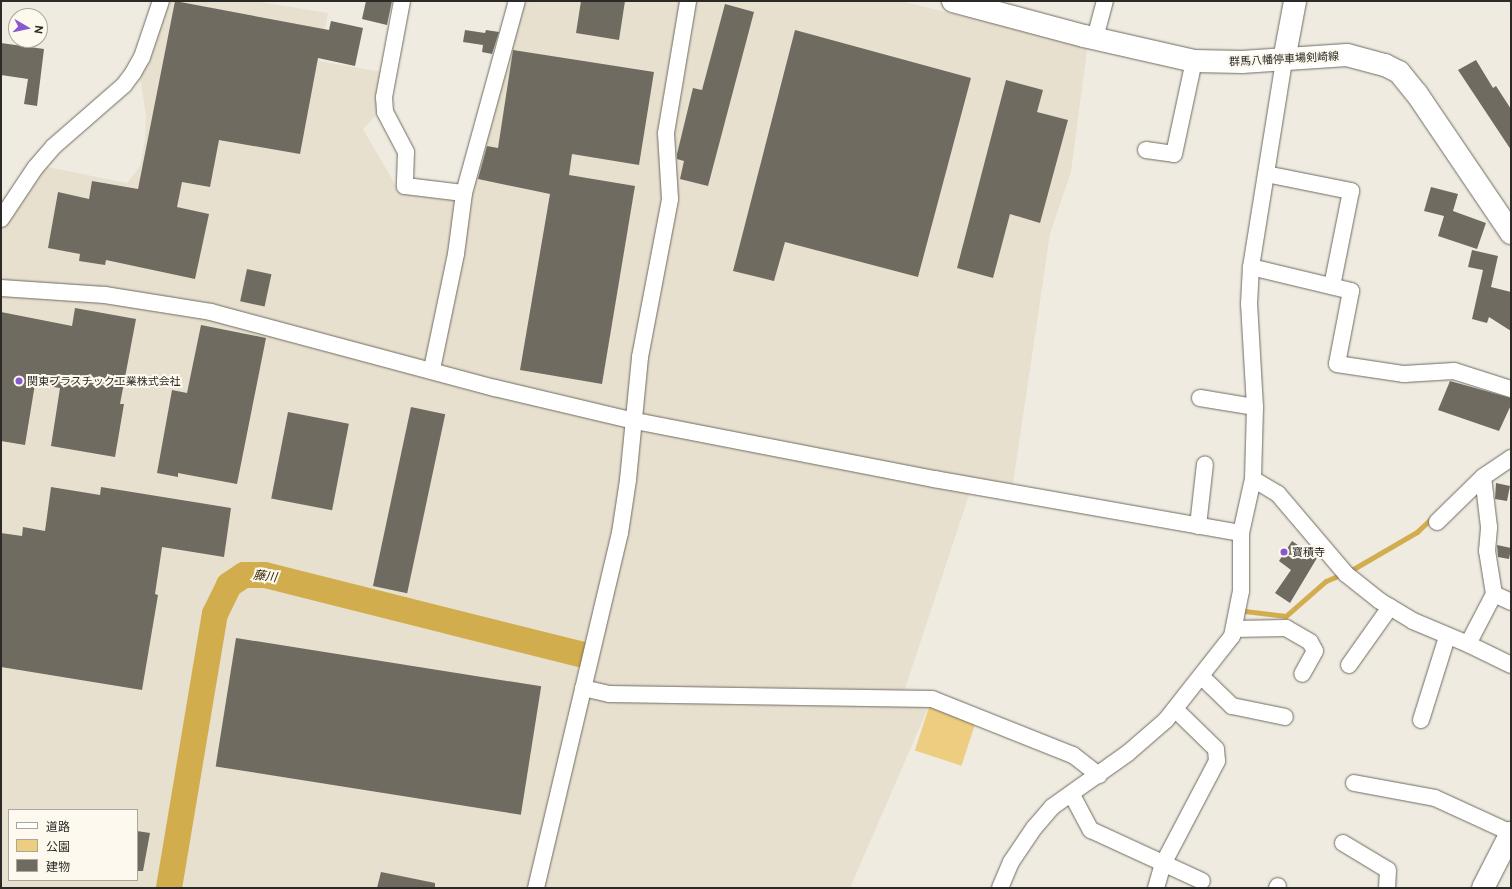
<!DOCTYPE html>
<html>
<head>
<meta charset="utf-8">
<style>
  body { margin:0 }
  #map { position:relative; width:1512px; height:889px; overflow:hidden; background:#f0ebe0; font-family:"Public Sans","Noto Sans JP",sans-serif }
  div>[style] { position:absolute }
  .built>* { inset:0; background:#e8e0ce }
  .green>* { inset:0; background:#edcd7f; transform-origin:0 0 }
  .stream>* { height:4.5px; margin:-2.25px; padding:0 2.25px; transform-origin:2.25px; border-radius:2.25px; background:#d1ad4d }
  .river>* { height:26px; margin:-13px; padding:0 13px; transform-origin:13px; border-radius:13px; background:#d1ad4d }
  .building>* { inset:0; background:#6f6b61; transform-origin:0 0 }
  .roads { filter:drop-shadow(0 0 1px #6f6b62) drop-shadow(0 0 1px #6f6b62) }
  .street>* { height:16px; margin:-8px; padding:0 8px; transform-origin:8px; border-radius:8px; background:#fff }
  .secondary>* { height:22px; margin:-11px; padding:0 11px; transform-origin:11px; border-radius:11px; background:#fff }
  .highway>* { height:22px; margin:-11px; padding:0 11px; transform-origin:11px; border-radius:11px; background:#fff }
  .dots>* { width:11px; height:11px; translate:-50% -50%; box-sizing:border-box; border:2px solid #fdf9ee; border-radius:50% }
  span { translate:-50% -50%; white-space:nowrap; text-align:center; line-height:1.15; -webkit-text-stroke:4px #fdf9ee; paint-order:stroke }
  .street-label { font-size:11px; color:#2b2a26 }
  .poi-label { font-size:11px; color:#2b2a26 }
  .left { translate:0 -50%; text-align:left }
  .water-label { font-size:12px; color:#362700; font-style:italic }
  .frame { position:absolute; inset:0; border:2px solid #2b2a26; pointer-events:none }
  .legend { position:absolute; left:8px; top:809px; width:130px; height:72px; box-sizing:border-box; background:#fdf9ee; border:1px solid #a9a69e; margin:0; padding:5px 7px; list-style:none; font-size:12px; color:#2b2a26 }
  .legend li { display:flex; align-items:center; gap:8px; height:20px }
  .legend b { width:20px; border:1px solid #a9a69e }
  .north { position:absolute; left:8px; top:8px; width:40px; height:40px; box-sizing:border-box; background:#fdf9ee; border:1px solid #a9a69e; border-radius:50%; rotate:99deg; font-size:11px; font-weight:700; line-height:16px; text-align:center; color:#2b2a26 }
  .north::after { content:''; display:block; margin:auto; width:14px; height:18px; background:#8758d1; clip-path:polygon(50% 0,100% 100%,50% 72%,0 100%) }
</style>
</head>
<body>
<div id="map">
  <div class="built">
    <div style="clip-path:polygon(evenodd,167px 1px,254px 1px,328px 13px,319px 61px,382px 72px,382px 109px,363px 129px,398px 189px,458px 197px,520px 1px,900px 1px,1085px 45px,1087px 50px,1071px 172px,1050px 234px,1013px 484px,970px 492px,902px 698px,932px 699px,850px 888px,1px 888px,1px 230px,43px 166px,127px 183px,140px 166px,145px 140px,146px 115px,139px 71px,167px 1px,9px 810px,137px 810px,137px 880px,9px 880px,9px 810px)"></div>
  </div>
  <div class="green">
    <div style="left:930px;top:704px;width:49px;height:49px;rotate:18deg"></div>
  </div>
  <div class="stream">
    <div style="left:1245px;top:611px;width:41px;rotate:7deg"></div>
    <div style="left:1286px;top:616px;width:53px;rotate:-41.2deg"></div>
    <div style="left:1326px;top:581px;width:26px;rotate:-23deg"></div>
    <div style="left:1350px;top:571px;width:78px;rotate:-30.2deg"></div>
    <div style="left:1417px;top:532px;width:23px;rotate:-43deg"></div>
  </div>
  <div class="river">
    <div style="left:169px;top:888px;width:278px;rotate:-80.5deg"></div>
    <div style="left:215px;top:614px;width:32px;rotate:-64deg"></div>
    <div style="left:229px;top:585px;width:18px;rotate:-34deg"></div>
    <div style="left:244px;top:575px;width:21px"></div>
    <div style="left:265px;top:575px;width:325px;rotate:14.1deg"></div>
  </div>
  <div class="building">
    <div style="clip-path:polygon(175px 1px,329px 30px,331px 21px,363px 28px,355px 66px,318px 58px,300px 154px,219px 140px,210px 187px,182px 182px,177px 207px,209px 214px,195px 279px,106px 260px,105px 265px,79px 261px,80px 254px,48px 248px,58px 192px,89px 199px,92px 181px,138px 189px)"></div>
    <div style="clip-path:polygon(366px 1px,392px 1px,387px 25px,362px 19px)"></div>
    <div style="clip-path:polygon(581px 1px,625px 1px,619px 40px,576px 33px)"></div>
    <div style="clip-path:polygon(725px 4px,754px 12px,708px 186px,680px 179px,684px 161px,677px 159px,677px 154px,693px 88px,702px 90px)"></div>
    <div style="clip-path:polygon(465px 30px,485px 33px,486px 30px,499px 32px,492px 54px,482px 52px,483px 45px,463px 42px)"></div>
    <div style="clip-path:polygon(795px 30px,971px 78px,918px 277px,785px 242px,774px 281px,733px 271px)"></div>
    <div style="clip-path:polygon(1px 43px,44px 49px,37px 106px,24px 104px,28px 79px,1px 75px)"></div>
    <div style="clip-path:polygon(513px 50px,654px 72px,639px 165px,572px 154px,569px 175px,635px 186px,602px 384px,520px 370px,550px 194px,478px 179px,487px 146px,498px 148px)"></div>
    <div style="clip-path:polygon(1476px 60px,1493px 88px,1496px 86px,1511px 109px,1511px 150px,1458px 70px)"></div>
    <div style="clip-path:polygon(1006px 80px,1043px 90px,1037px 112px,1068px 120px,1040px 223px,1010px 214px,993px 278px,957px 268px)"></div>
    <div style="clip-path:polygon(1431px 187px,1458px 194px,1453px 211px,1486px 223px,1477px 249px,1438px 236px,1444px 216px,1424px 211px)"></div>
    <div style="clip-path:polygon(1472px 250px,1498px 256px,1491px 287px,1511px 292px,1511px 331px,1489px 317px,1487px 323px,1472px 319px,1483px 270px,1468px 267px)"></div>
    <div style="left:247px;top:269px;width:25px;height:33px;rotate:12deg"></div>
    <div style="clip-path:polygon(75px 308px,136px 319px,120px 404px,124px 404px,115px 457px,51px 446px,60px 388px,35px 384px,25px 445px,1px 441px,1px 312px,72px 326px)"></div>
    <div style="clip-path:polygon(201px 325px,266px 338px,237px 484px,178px 473px,178px 477px,157px 473px,172px 390px,187px 393px)"></div>
    <div style="clip-path:polygon(1450px 381px,1511px 398px,1511px 405px,1499px 431px,1438px 410px)"></div>
    <div style="left:411px;top:407px;width:35px;height:183px;rotate:12deg"></div>
    <div style="left:288px;top:412px;width:62px;height:88px;rotate:11deg"></div>
    <div style="clip-path:polygon(1496px 483px,1510px 486px,1507px 501px,1495px 499px)"></div>
    <div style="clip-path:polygon(51px 487px,100px 495px,101px 487px,231px 508px,224px 557px,162px 547px,155px 594px,158px 595px,142px 690px,1px 667px,1px 533px,22px 536px,23px 527px,45px 531px)"></div>
    <div style="clip-path:polygon(1292px 541px,1317px 558px,1290px 603px,1275px 593px,1291px 570px,1279px 561px)"></div>
    <div style="clip-path:polygon(1497px 545px,1511px 548px,1509px 559px,1498px 557px)"></div>
    <div style="left:236px;top:638px;width:309px;height:130px;rotate:9deg"></div>
    <div style="clip-path:polygon(137px 831px,150px 833px,143px 871px,137px 871px)"></div>
    <div style="clip-path:polygon(381px 872px,435px 883px,435px 888px,377px 888px)"></div>
  </div>
  <div class="roads">
    <div class="street">
      <div style="left:402px;top:1px;width:98px;rotate:100.6deg"></div>
      <div style="left:384px;top:97px;width:15px;rotate:86deg"></div>
      <div style="left:385px;top:112px;width:45px;rotate:62.3deg"></div>
      <div style="left:406px;top:152px;width:34px;rotate:92deg"></div>
      <div style="left:405px;top:186px;width:59px;rotate:6.8deg"></div>
      <div style="left:1095px;top:38px;width:38px;rotate:-75deg"></div>
      <div style="left:1146px;top:150px;width:28px;rotate:8deg"></div>
      <div style="left:1174px;top:154px;width:95px;rotate:-77.9deg"></div>
      <div style="left:1266px;top:174px;width:87px;rotate:11.3deg"></div>
      <div style="left:1351px;top:191px;width:97px;rotate:101.3deg"></div>
      <div style="left:1px;top:219px;width:61px;rotate:-56.3deg"></div>
      <div style="left:35px;top:168px;width:28px;rotate:-49deg"></div>
      <div style="left:53px;top:147px;width:94px;rotate:-41.1deg"></div>
      <div style="left:124px;top:85px;width:15px;rotate:-53deg"></div>
      <div style="left:133px;top:73px;width:18px;rotate:-61deg"></div>
      <div style="left:142px;top:57px;width:59px;rotate:-71.3deg"></div>
      <div style="left:1251px;top:267px;width:103px;rotate:13.5deg"></div>
      <div style="left:1351px;top:291px;width:74px;rotate:100.9deg"></div>
      <div style="left:1337px;top:364px;width:68px;rotate:8.5deg"></div>
      <div style="left:1404px;top:374px;width:50px;rotate:-3.4deg"></div>
      <div style="left:1454px;top:371px;width:60px;rotate:17.5deg"></div>
      <div style="left:1px;top:288px;width:104px;rotate:3.9deg"></div>
      <div style="left:105px;top:295px;width:107px;rotate:9.1deg"></div>
      <div style="left:211px;top:312px;width:294px;rotate:15deg"></div>
      <div style="left:495px;top:388px;width:144px;rotate:13.3deg"></div>
      <div style="left:635px;top:421px;width:305px;rotate:11deg"></div>
      <div style="left:934px;top:479px;width:312px;rotate:10deg"></div>
      <div style="left:432px;top:369px;width:117px;rotate:-78.2deg"></div>
      <div style="left:456px;top:254px;width:62px;rotate:-82.5deg"></div>
      <div style="left:464px;top:193px;width:199px;rotate:-74.6deg"></div>
      <div style="left:1200px;top:398px;width:56px;rotate:9.3deg"></div>
      <div style="left:1253px;top:479px;width:29px;rotate:31deg"></div>
      <div style="left:1278px;top:494px;width:105px;rotate:49.6deg"></div>
      <div style="left:1346px;top:574px;width:43px;rotate:38.5deg"></div>
      <div style="left:1380px;top:601px;width:39px;rotate:31deg"></div>
      <div style="left:1413px;top:621px;width:60px;rotate:22.7deg"></div>
      <div style="left:1468px;top:644px;width:48px;rotate:26deg"></div>
      <div style="left:1437px;top:522px;width:64px;rotate:-44.4deg"></div>
      <div style="left:1483px;top:477px;width:34px;rotate:-34deg"></div>
      <div style="left:1198px;top:526px;width:62px;rotate:-83.6deg"></div>
      <div style="left:1494px;top:594px;width:19px;rotate:25deg"></div>
      <div style="left:1234px;top:629px;width:52px;rotate:-1.1deg"></div>
      <div style="left:1286px;top:628px;width:28px;rotate:30deg"></div>
      <div style="left:1310px;top:642px;width:10px;rotate:61deg"></div>
      <div style="left:1315px;top:651px;width:26px;rotate:119deg"></div>
      <div style="left:1468px;top:644px;width:56px;rotate:-62.5deg"></div>
      <div style="left:1494px;top:594px;width:44px;rotate:-99.2deg"></div>
      <div style="left:1487px;top:551px;width:24px;rotate:-85deg"></div>
      <div style="left:1489px;top:527px;width:50px;rotate:-96.8deg"></div>
      <div style="left:1349px;top:665px;width:71px;rotate:-54.7deg"></div>
      <div style="left:1202px;top:677px;width:42px;rotate:44deg"></div>
      <div style="left:1232px;top:706px;width:54px;rotate:11.7deg"></div>
      <div style="left:583px;top:688px;width:27px;rotate:13deg"></div>
      <div style="left:609px;top:694px;width:323px;rotate:0.9deg"></div>
      <div style="left:932px;top:699px;width:152px;rotate:21.7deg"></div>
      <div style="left:1073px;top:755px;width:33px;rotate:38deg"></div>
      <div style="left:1421px;top:720px;width:87px;rotate:-72.6deg"></div>
      <div style="left:1354px;top:783px;width:82px;rotate:10.5deg"></div>
      <div style="left:1435px;top:798px;width:84px;rotate:24.7deg"></div>
      <div style="left:1072px;top:795px;width:40px;rotate:62deg"></div>
      <div style="left:1091px;top:830px;width:122px;rotate:24.7deg"></div>
      <div style="left:1343px;top:843px;width:52px;rotate:31deg"></div>
      <div style="left:1388px;top:870px;width:18px;rotate:93deg"></div>
      <div style="left:536px;top:888px;width:365px;rotate:-76.7deg"></div>
      <div style="left:620px;top:533px;width:54px;rotate:-81.4deg"></div>
      <div style="left:628px;top:480px;width:124px;rotate:-84.4deg"></div>
      <div style="left:640px;top:357px;width:161px;rotate:-79.2deg"></div>
      <div style="left:670px;top:199px;width:66px;rotate:-93.5deg"></div>
      <div style="left:666px;top:133px;width:134px;rotate:-80.5deg"></div>
      <div style="left:1000px;top:888px;width:28px;rotate:-67deg"></div>
      <div style="left:1011px;top:862px;width:41px;rotate:-55.9deg"></div>
      <div style="left:1034px;top:828px;width:28px;rotate:-49deg"></div>
      <div style="left:1052px;top:807px;width:93px;rotate:-35.4deg"></div>
      <div style="left:1128px;top:753px;width:50px;rotate:-41deg"></div>
      <div style="left:1166px;top:720px;width:107px;rotate:-51.8deg"></div>
      <div style="left:1232px;top:636px;width:46px;rotate:-78.7deg"></div>
      <div style="left:1241px;top:591px;width:58px;rotate:-90deg"></div>
      <div style="left:1241px;top:533px;width:55px;rotate:-77.5deg"></div>
      <div style="left:1253px;top:479px;width:72px;rotate:-88.4deg"></div>
      <div style="left:1255px;top:407px;width:103px;rotate:-93.3deg"></div>
      <div style="left:1249px;top:304px;width:37px;rotate:-87deg"></div>
      <div style="left:1251px;top:267px;width:210px;rotate:-80.9deg"></div>
      <div style="left:1156px;top:888px;width:25px;rotate:-74deg"></div>
      <div style="left:1163px;top:864px;width:116px;rotate:-62.3deg"></div>
      <div style="left:1217px;top:761px;width:12px;rotate:-95deg"></div>
      <div style="left:1216px;top:749px;width:57px;rotate:-135.7deg"></div>
      <div style="left:1277px;top:888px;width:2px;rotate:-63deg"></div>
    </div>
    <div class="secondary">
      <div style="left:953px;top:1px;width:136px;rotate:15deg"></div>
      <div style="left:1084px;top:36px;width:113px;rotate:12.8deg"></div>
      <div style="left:1194px;top:61px;width:48px;rotate:1.2deg"></div>
      <div style="left:1242px;top:62px;width:105px;rotate:-3.8deg"></div>
      <div style="left:1347px;top:55px;width:39px;rotate:15deg"></div>
      <div style="left:1385px;top:65px;width:16px;rotate:27deg"></div>
      <div style="left:1399px;top:72px;width:28px;rotate:51deg"></div>
      <div style="left:1417px;top:94px;width:168px;rotate:55.9deg"></div>
      <div style="left:1284px;top:60px;width:60px;rotate:-79.4deg"></div>
    </div>
    <div class="highway">
      <div style="left:1483px;top:888px;width:62px;rotate:-63deg"></div>
    </div>
  </div>
  <div class="dots">
    <div style="left:19px;top:381px;background:#8758d1"></div>
    <div style="left:1284px;top:552px;background:#8758d1"></div>
  </div>
  <div class="street-label">
    <span style="left:1284px;top:59px;rotate:-3deg">群馬八幡停車場剣崎線</span>
  </div>
  <div class="poi-label">
    <span class="left" style="left:27px;top:381px">関東プラスチック工業株式会社</span>
    <span class="left" style="left:1292px;top:552px">寶積寺</span>
  </div>
  <div class="water-label">
    <span style="left:265px;top:577px;rotate:7deg">藤川</span>
  </div>
  <div class="frame"></div>
  <ul class="legend">
  <li><b style="height:5px;background:#fff"></b>道路</li>
  <li><b style="height:11px;background:#edcd7f"></b>公園</li>
  <li><b style="height:11px;background:#6f6b61"></b>建物</li>
  </ul>
  <div class="north">N</div>
</div>
</body>
</html>
